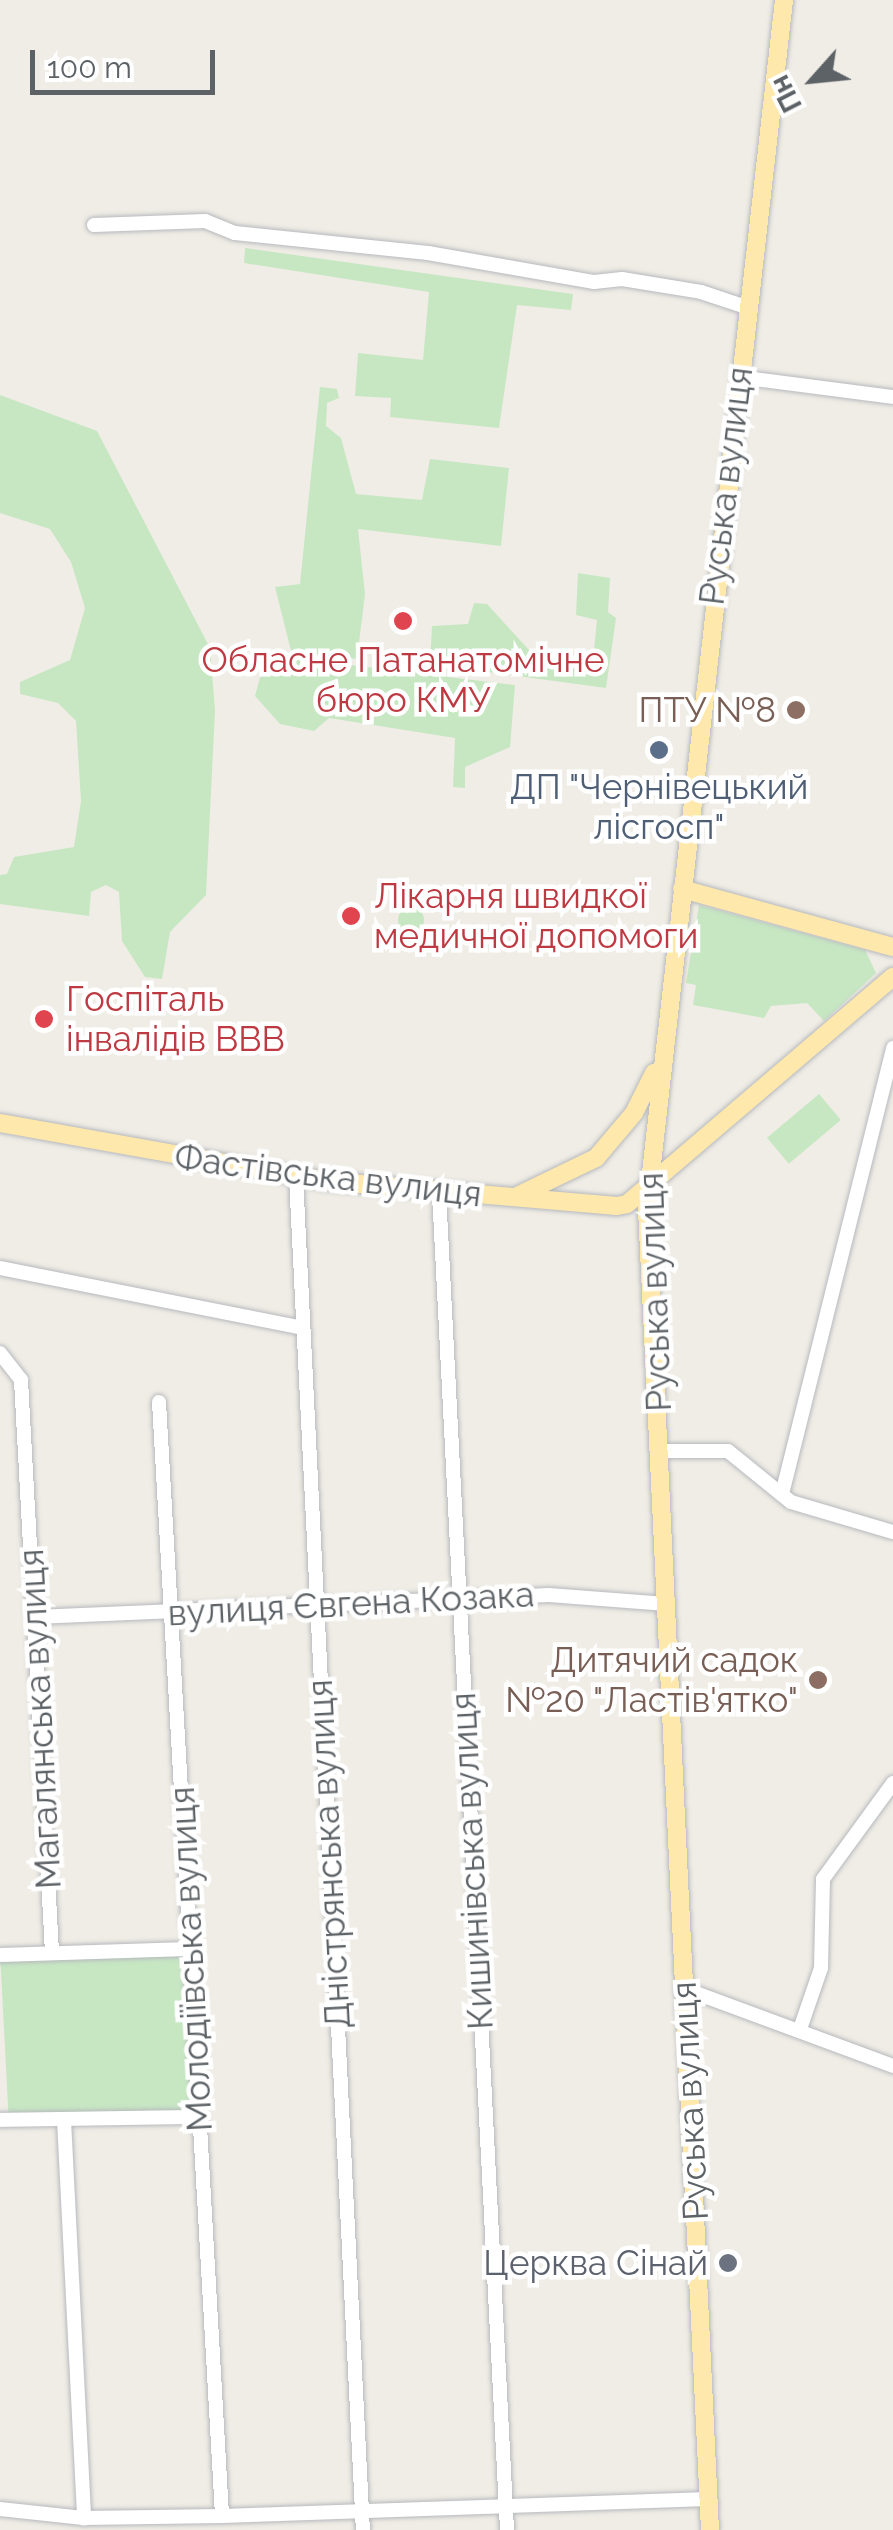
<!DOCTYPE html>
<html>
<head>
<meta charset="utf-8">
<style>
  body { margin:0 }
  #map { position:relative; width:893px; height:2530px; overflow:hidden; background:#f0ede6; font-family:Raleway,sans-serif }
  div>[style] { position:absolute }
  .green>* { inset:0; background:#c7e7c3; transform-origin:0 0 }
  .round { border-radius:50% }
  .roads { filter:drop-shadow(0 0 2px #b6b9bd) drop-shadow(0 0 2px #b6b9bd) }
  .minor>* { height:14px; margin:-7px; padding:0 7px; transform-origin:7px; border-radius:7px; background:#fff }
  .major>* { height:18px; margin:-9px; padding:0 9px; transform-origin:9px; border-radius:9px; background:#ffe8ac }
  .dots>* { width:28px; height:28px; translate:-50% -50%; box-sizing:border-box; border:5px solid #fff; border-radius:50% }
  span { translate:-50% -50%; white-space:nowrap; text-align:center; line-height:1.15; -webkit-text-stroke:9px #fff; paint-order:stroke }
  .street-label { font-size:35px; color:#5d6266 }
  .health-label { font-size:35px; color:#be3a42 }
  .left { translate:0 -50%; text-align:left }
  .education-label { font-size:35px; color:#785e54 }
  .right { translate:-100% -50%; text-align:right }
  .service-label { font-size:35px; color:#4e5e75 }
  .worship-label { font-size:35px; color:#5b616d }
  .north { position:absolute; left:763px; top:30px; width:100px; height:100px; -webkit-text-stroke:8px #fff; paint-order:stroke; rotate:243deg; font-size:28px; font-weight:700; line-height:40px; text-align:center; color:#5d6266 }
  .north::after { content:''; display:block; margin:auto; width:35px; height:45px; background:#5d6266; clip-path:polygon(50% 0,100% 100%,50% 72%,0 100%) }
  .scale { position:absolute; left:30px; top:50px; width:185px; height:45px; box-sizing:border-box; border:5px solid #5d6266; border-top:0; padding-left:12px; font-size:30px; line-height:35px; white-space:nowrap; color:#5d6266; -webkit-text-stroke:8px #fff; paint-order:stroke }
</style>
</head>
<body>
<div id="map">
  <div class="green">
    <div style="clip-path:polygon(245px 248px,573px 294px,571px 310px,517px 305px,499px 428px,390px 417px,391px 398px,355px 396px,358px 353px,423px 360px,429px 292px,244px 263px)"></div>
    <div style="clip-path:polygon(320px 387px,337px 389px,339px 398px,327px 403px,326px 426px,341px 438px,356px 494px,422px 500px,430px 459px,509px 468px,501px 546px,358px 529px,365px 594px,357px 659px,291px 651px,275px 587px,300px 584px)"></div>
    <div style="clip-path:polygon(0 395px,97px 431px,210px 648px,215px 710px,206px 895px,170px 932px,162px 979px,145px 977px,122px 941px,119px 892px,106px 885px,91px 892px,89px 916px,0 904px,0 875px,7px 874px,14px 857px,74px 847px,81px 801px,76px 721px,58px 703px,20px 694px,20px 682px,70px 660px,85px 608px,71px 562px,50px 529px,0 513px)"></div>
    <div style="clip-path:polygon(578px 573px,610px 578px,608px 612px,616px 618px,606px 688px,430px 664px,432px 626px,468px 624px,474px 603px,487px 604px,530px 651px,593px 660px,597px 620px,576px 615px)"></div>
    <div style="clip-path:polygon(294px 658px,515px 685px,510px 747px,465px 767px,465px 788px,453px 787px,455px 738px,329px 718px,314px 731px,280px 724px,255px 696px,262px 670px)"></div>
    <div style="clip-path:polygon(699px 905px,865px 950px,876px 973px,824px 1021px,807px 1003px,771px 1006px,764px 1018px,693px 1005px,696px 985px,686px 983px)"></div>
    <div class="round" style="left:398px;top:907px;width:26px;height:26px"></div>
    <div style="left:819px;top:1094px;width:34px;height:68px;rotate:50deg"></div>
    <div style="left:190px;top:1948px;width:169px;height:190px;rotate:87deg"></div>
  </div>
  <div class="roads">
    <div class="minor">
      <div style="left:94px;top:225px;width:111px;rotate:-2.1deg"></div>
      <div style="left:205px;top:221px;width:32px;rotate:22deg"></div>
      <div style="left:235px;top:233px;width:194px;rotate:5.9deg"></div>
      <div style="left:428px;top:253px;width:169px;rotate:9.9deg"></div>
      <div style="left:594px;top:282px;width:28px;rotate:-6deg"></div>
      <div style="left:622px;top:279px;width:80px;rotate:9.3deg"></div>
      <div style="left:701px;top:292px;width:51px;rotate:18.4deg"></div>
      <div style="left:739px;top:377px;width:155px;rotate:7.4deg"></div>
      <div style="left:296px;top:1177px;width:1355px;rotate:87.17deg"></div>
      <div style="left:439px;top:1192px;width:1340px;rotate:87.09deg"></div>
      <div style="left:0;top:1268px;width:308px;rotate:11.2deg"></div>
      <div style="left:0;top:1353px;width:34px;rotate:52deg"></div>
      <div style="left:21px;top:1380px;width:573px;rotate:86.9deg"></div>
      <div style="left:159px;top:1402px;width:1116px;rotate:86.76deg"></div>
      <div style="left:661px;top:1451px;width:67px"></div>
      <div style="left:728px;top:1451px;width:81px;rotate:39deg"></div>
      <div style="left:791px;top:1502px;width:106px;rotate:16.4deg"></div>
      <div style="left:782px;top:1494px;width:460px;rotate:-76deg"></div>
      <div style="left:35px;top:1617px;width:514px;rotate:-2.45deg"></div>
      <div style="left:549px;top:1595px;width:118px;rotate:4.4deg"></div>
      <div style="left:0;top:1955px;width:189px;rotate:-1.8deg"></div>
      <div style="left:685px;top:1989px;width:222px;rotate:20.3deg"></div>
      <div style="left:800px;top:2029px;width:65px;rotate:-71deg"></div>
      <div style="left:821px;top:1968px;width:89px;rotate:-88.7deg"></div>
      <div style="left:823px;top:1879px;width:119px;rotate:-53.9deg"></div>
      <div style="left:0;top:2120px;width:200px;rotate:-0.9deg"></div>
      <div style="left:64px;top:2120px;width:399px;rotate:87.1deg"></div>
      <div style="left:0;top:2509px;width:84px;rotate:6.1deg"></div>
      <div style="left:84px;top:2518px;width:138px;rotate:-0.8deg"></div>
      <div style="left:222px;top:2516px;width:486px;rotate:-2deg"></div>
    </div>
    <div class="major">
      <div style="left:682px;top:889px;width:219px;rotate:15.4deg"></div>
      <div style="left:0;top:1123px;width:331px;rotate:10.1deg"></div>
      <div style="left:326px;top:1181px;width:292px;rotate:4.9deg"></div>
      <div style="left:617px;top:1206px;width:10px;rotate:-11deg"></div>
      <div style="left:627px;top:1204px;width:350px;rotate:-40.5deg"></div>
      <div style="left:515px;top:1197px;width:90px;rotate:-25.7deg"></div>
      <div style="left:596px;top:1158px;width:59px;rotate:-49.8deg"></div>
      <div style="left:634px;top:1113px;width:45px;rotate:-63.4deg"></div>
      <div style="left:710px;top:2530px;width:1324px;rotate:-92.73deg"></div>
      <div style="left:647px;top:1208px;width:1216px;rotate:-83.53deg"></div>
    </div>
  </div>
  <div class="dots">
    <div style="left:403px;top:621px;background:#e0444e"></div>
    <div style="left:796px;top:710px;background:#8d6e63"></div>
    <div style="left:659px;top:750px;background:#5c6f8a"></div>
    <div style="left:351px;top:916px;background:#e0444e"></div>
    <div style="left:44px;top:1019px;background:#e0444e"></div>
    <div style="left:818px;top:1680px;background:#8d6e63"></div>
    <div style="left:728px;top:2263px;background:#6b7280"></div>
  </div>
  <div class="street-label">
    <span style="left:726px;top:486px;rotate:-83deg">Руська вулиця</span>
    <span style="left:328px;top:1176px;rotate:7deg">Фастівська вулиця</span>
    <span style="left:655px;top:1292px;rotate:-92deg">Руська вулиця</span>
    <span style="left:351px;top:1604px;rotate:-3deg">вулиця Євгена Козака</span>
    <span style="left:40px;top:1719px;rotate:-93deg">Магалянська вулиця</span>
    <span style="left:329px;top:1854px;rotate:-93deg">Дністрянська вулиця</span>
    <span style="left:472px;top:1861px;rotate:-93deg">Кишинівська вулиця</span>
    <span style="left:191px;top:1959px;rotate:-93deg">Молодіївська вулиця</span>
    <span style="left:690px;top:2101px;rotate:-93deg">Руська вулиця</span>
  </div>
  <div class="health-label">
    <span style="left:403px;top:680px">Обласне Патанатомічне<br>бюро КМУ</span>
    <span class="left" style="left:374px;top:916px">Лікарня швидкої<br>медичної допомоги</span>
    <span class="left" style="left:66px;top:1019px">Госпіталь<br>інвалідів ВВВ</span>
  </div>
  <div class="education-label">
    <span class="right" style="left:776px;top:710px">ПТУ №8</span>
    <span class="right" style="left:798px;top:1680px">Дитячий садок<br>№20 "Ластів'ятко"</span>
  </div>
  <div class="service-label">
    <span style="left:659px;top:807px">ДП "Чернівецький<br>лісгосп"</span>
  </div>
  <div class="worship-label">
    <span class="right" style="left:708px;top:2263px">Церква Сінай</span>
  </div>
  <div class="north">Пн</div>
  <div class="scale">100 m</div>
</div>
</body>
</html>
